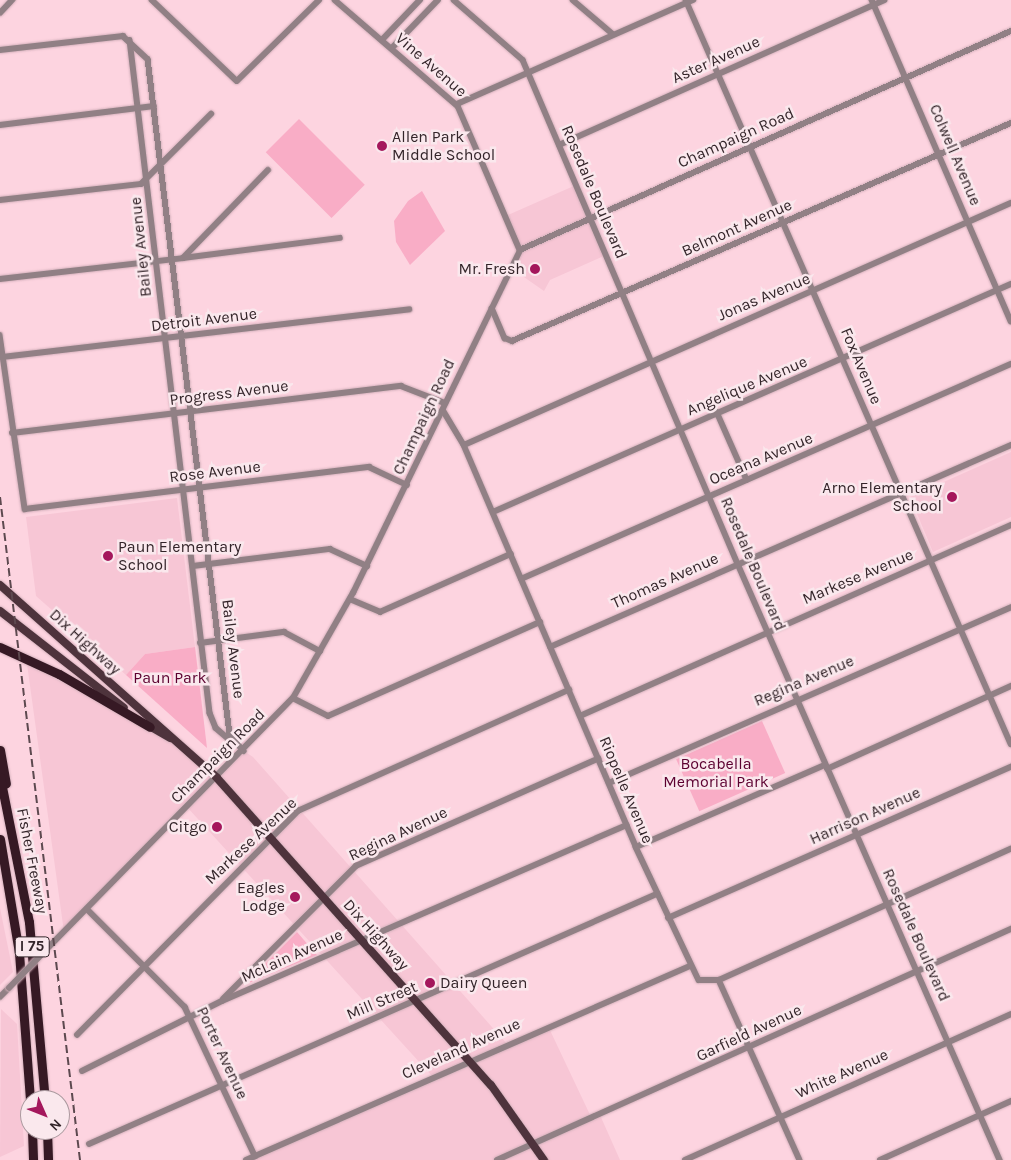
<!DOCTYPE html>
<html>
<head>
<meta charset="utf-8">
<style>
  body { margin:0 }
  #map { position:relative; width:1011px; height:1160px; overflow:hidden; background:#fdd4e0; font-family:Karla,sans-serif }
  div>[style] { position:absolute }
  .built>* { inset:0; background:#f7c6d5 }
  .green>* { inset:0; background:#f9adc6; transform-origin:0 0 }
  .roads { filter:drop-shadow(0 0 1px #d5b1bc) drop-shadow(0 0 1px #d5b1bc) }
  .minor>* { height:5.5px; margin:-2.75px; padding:0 2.75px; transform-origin:2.75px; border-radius:2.75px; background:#918085 }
  .major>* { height:8px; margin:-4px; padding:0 4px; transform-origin:4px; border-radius:4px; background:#4e333c }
  .highway>* { height:9px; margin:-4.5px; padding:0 4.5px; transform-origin:4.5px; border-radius:4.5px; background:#361924 }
  .rail>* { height:2px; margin-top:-1px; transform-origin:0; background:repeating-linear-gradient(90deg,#5d494f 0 8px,transparent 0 12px) }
  .bridges { filter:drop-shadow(0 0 1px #d5b1bc) drop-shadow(0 0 1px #d5b1bc) }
  .minor-bridge>* { height:5.5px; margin:-2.75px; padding:0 2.75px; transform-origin:2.75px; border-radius:2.75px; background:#918085 }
  .dots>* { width:14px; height:14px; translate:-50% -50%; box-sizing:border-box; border:2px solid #fae8ed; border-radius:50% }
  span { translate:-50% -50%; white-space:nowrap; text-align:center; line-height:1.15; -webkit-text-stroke:5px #fae8ed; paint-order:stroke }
  .shield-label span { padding:1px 4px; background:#fae8ed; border:1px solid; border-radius:4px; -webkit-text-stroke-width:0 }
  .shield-label { font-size:15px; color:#34252a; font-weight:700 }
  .street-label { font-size:16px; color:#34252a }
  .poi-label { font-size:16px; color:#34252a }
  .left { translate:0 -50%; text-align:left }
  .right { translate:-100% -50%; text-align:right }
  .park-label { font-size:16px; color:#5c0130 }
  .north { position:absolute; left:20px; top:1090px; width:50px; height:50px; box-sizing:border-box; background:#fae8ed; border:1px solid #ab9a9f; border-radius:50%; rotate:134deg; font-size:14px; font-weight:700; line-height:20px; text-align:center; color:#34252a }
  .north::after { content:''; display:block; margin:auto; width:18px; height:22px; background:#a4175c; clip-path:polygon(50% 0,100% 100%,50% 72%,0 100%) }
</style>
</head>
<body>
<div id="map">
  <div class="built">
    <div style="clip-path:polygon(576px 185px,606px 255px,550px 280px,544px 291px,511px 268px,520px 250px,506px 216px)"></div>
    <div style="clip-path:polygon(1011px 452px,1011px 517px,933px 552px,910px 497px)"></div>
    <div style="clip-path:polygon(177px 498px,195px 647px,145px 654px,126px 675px,36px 596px,26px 517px)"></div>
    <div style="clip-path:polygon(27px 664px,173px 740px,217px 778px,244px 751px,253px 757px,507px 1044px,548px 1026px,592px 1119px,600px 1115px,620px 1160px,246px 1160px,432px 1076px,187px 807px,64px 932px)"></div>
    <div style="clip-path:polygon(0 908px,13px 972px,0 985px)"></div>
    <div style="clip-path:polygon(1px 1009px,17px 1024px,24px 1146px,0 1157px)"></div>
  </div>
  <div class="green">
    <div style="left:299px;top:119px;width:93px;height:47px;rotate:45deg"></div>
    <div style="clip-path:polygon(422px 191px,445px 231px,410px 265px,396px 242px,394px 221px,408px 201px)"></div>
    <div style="clip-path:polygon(195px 647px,207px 748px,126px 675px,145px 654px)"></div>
    <div style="left:762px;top:721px;width:57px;height:94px;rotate:66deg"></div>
    <div style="clip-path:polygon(297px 932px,317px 955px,249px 983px,248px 981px)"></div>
  </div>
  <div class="roads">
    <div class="minor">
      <div style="left:152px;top:0;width:117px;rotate:43.6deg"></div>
      <div style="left:237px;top:81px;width:115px;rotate:-44.6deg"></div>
      <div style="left:335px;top:0;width:162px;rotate:40.8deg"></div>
      <div style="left:458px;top:106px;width:157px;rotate:66.7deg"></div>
      <div style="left:454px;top:0;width:91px;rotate:41deg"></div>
      <div style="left:523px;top:60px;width:548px;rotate:66.9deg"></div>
      <div style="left:738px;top:564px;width:651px;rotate:66.27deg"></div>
      <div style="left:573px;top:0;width:52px;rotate:40.4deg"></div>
      <div style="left:686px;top:0;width:812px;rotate:66.4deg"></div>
      <div style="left:872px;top:0;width:350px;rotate:66.6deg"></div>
      <div style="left:0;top:13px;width:18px;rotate:-47deg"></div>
      <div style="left:130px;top:40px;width:678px;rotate:83.22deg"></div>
      <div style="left:210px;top:713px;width:16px;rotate:68deg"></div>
      <div style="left:216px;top:728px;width:21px;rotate:41deg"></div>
      <div style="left:382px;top:40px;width:55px;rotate:-46.5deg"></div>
      <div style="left:392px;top:48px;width:66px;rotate:-46.2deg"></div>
      <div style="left:0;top:50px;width:124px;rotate:-6.5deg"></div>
      <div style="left:123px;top:36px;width:34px;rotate:43deg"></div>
      <div style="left:148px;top:59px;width:681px;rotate:83.08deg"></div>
      <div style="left:230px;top:735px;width:21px;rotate:49deg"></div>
      <div style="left:457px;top:104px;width:258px;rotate:-23.8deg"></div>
      <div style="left:0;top:125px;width:155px;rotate:-7deg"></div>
      <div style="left:559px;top:145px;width:356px;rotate:-24deg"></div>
      <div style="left:0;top:200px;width:142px;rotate:-6.5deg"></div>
      <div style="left:141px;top:184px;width:99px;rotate:-45deg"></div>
      <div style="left:183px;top:258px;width:158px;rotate:-7.3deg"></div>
      <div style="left:0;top:279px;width:184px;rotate:-6.5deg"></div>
      <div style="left:183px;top:258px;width:122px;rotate:-46deg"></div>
      <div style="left:492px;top:308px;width:33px;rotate:67deg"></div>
      <div style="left:505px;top:338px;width:8px;rotate:23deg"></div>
      <div style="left:512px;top:341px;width:545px;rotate:-23.6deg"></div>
      <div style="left:0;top:335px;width:176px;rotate:81.8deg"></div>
      <div style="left:25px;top:509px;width:347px;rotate:-7deg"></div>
      <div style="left:369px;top:467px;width:42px;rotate:25.3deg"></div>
      <div style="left:3px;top:357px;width:409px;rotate:-6.7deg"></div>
      <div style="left:443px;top:410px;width:41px;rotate:59deg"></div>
      <div style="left:464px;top:445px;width:437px;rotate:66.8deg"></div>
      <div style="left:636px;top:847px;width:147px;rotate:64.7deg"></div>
      <div style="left:699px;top:980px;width:20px"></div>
      <div style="left:719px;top:980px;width:320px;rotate:-24.2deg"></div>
      <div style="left:717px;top:412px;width:74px;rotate:66.2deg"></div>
      <div style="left:12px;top:433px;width:392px;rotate:-6.9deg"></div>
      <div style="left:401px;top:386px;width:47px;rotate:21.1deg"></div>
      <div style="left:464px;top:445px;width:598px;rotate:-23.87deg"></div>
      <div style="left:493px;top:512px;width:566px;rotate:-23.76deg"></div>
      <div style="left:193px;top:566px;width:138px;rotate:-7.1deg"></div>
      <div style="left:330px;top:549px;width:41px;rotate:24.7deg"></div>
      <div style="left:521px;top:579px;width:535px;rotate:-23.69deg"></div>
      <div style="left:350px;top:599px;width:33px;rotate:23deg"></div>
      <div style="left:380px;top:612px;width:143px;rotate:-23.9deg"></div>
      <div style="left:200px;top:643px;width:85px;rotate:-7.5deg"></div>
      <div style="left:284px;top:632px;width:41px;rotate:27.8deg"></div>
      <div style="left:550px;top:647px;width:503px;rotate:-23.66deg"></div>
      <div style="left:293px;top:698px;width:39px;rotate:27deg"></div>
      <div style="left:328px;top:716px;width:232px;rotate:-23.9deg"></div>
      <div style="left:580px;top:716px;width:471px;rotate:-23.9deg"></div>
      <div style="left:827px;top:769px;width:202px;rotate:-24.3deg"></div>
      <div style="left:609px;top:783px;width:439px;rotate:-23.6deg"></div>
      <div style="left:636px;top:847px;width:206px;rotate:-23.5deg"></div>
      <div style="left:87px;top:909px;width:139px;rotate:45deg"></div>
      <div style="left:185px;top:1007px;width:165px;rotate:64.8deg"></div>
      <div style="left:668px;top:918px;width:375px;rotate:-23.8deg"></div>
      <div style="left:45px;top:951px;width:354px;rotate:-45.6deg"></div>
      <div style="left:293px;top:698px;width:121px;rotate:-60.3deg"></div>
      <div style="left:353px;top:593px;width:381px;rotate:-64deg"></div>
      <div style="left:520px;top:250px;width:538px;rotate:-24.04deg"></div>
      <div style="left:719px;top:980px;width:197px;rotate:65.8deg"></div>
      <div style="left:0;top:997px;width:13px;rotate:-45deg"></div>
      <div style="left:223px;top:999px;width:188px;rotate:-45deg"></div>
      <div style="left:356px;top:866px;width:265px;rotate:-23.9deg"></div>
      <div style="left:77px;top:1035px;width:315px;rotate:-45.4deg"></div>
      <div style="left:298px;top:811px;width:297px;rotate:-24.1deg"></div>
      <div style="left:82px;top:1071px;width:157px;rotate:-26.6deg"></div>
      <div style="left:222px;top:1001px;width:441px;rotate:-23.5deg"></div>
      <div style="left:89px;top:1144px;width:621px;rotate:-23.76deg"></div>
      <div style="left:246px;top:1160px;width:484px;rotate:-23.6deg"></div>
      <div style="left:497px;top:1160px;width:564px;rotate:-24.2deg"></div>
      <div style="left:685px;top:1160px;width:357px;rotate:-24.1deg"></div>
      <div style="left:880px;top:1160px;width:144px;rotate:-24.2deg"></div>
    </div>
    <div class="major">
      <div style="left:0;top:585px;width:290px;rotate:41.6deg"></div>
      <div style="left:217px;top:778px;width:411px;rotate:48.3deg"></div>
      <div style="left:491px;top:1085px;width:92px;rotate:54.8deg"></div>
      <div style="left:0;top:611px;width:157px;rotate:38deg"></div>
      <div style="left:146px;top:724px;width:28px;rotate:30deg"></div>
    </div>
    <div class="highway">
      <div style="left:0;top:647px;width:65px;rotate:24.6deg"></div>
      <div style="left:59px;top:674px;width:105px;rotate:30.2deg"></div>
      <div style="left:0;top:750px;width:34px;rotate:80deg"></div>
      <div style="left:0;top:777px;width:148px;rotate:78.7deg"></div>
      <div style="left:29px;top:922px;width:179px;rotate:84.9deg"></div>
      <div style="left:0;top:839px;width:116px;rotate:80.5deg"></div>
      <div style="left:19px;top:953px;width:147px;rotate:85.7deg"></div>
      <div style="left:32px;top:1130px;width:30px;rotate:88deg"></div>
      <div style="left:47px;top:1130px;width:30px;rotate:88deg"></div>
    </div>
  </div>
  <div class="rail">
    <div style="left:0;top:497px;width:668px;rotate:83.12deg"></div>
  </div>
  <div class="bridges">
    <div class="minor-bridge">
      <div style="left:9px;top:988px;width:52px;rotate:-45.8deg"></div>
    </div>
  </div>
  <div class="dots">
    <div style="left:382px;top:146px;background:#a4175c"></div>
    <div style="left:535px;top:269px;background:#a4175c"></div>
    <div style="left:952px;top:497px;background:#a4175c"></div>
    <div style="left:108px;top:556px;background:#a4175c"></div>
    <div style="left:217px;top:827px;background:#a4175c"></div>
    <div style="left:295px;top:897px;background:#a4175c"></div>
    <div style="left:430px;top:983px;background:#a4175c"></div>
  </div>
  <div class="shield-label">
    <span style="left:32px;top:947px">I 75</span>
  </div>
  <div class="street-label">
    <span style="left:716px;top:60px;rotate:-24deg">Aster Avenue</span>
    <span style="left:431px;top:65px;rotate:41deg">Vine Avenue</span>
    <span style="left:736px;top:138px;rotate:-24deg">Champaign Road</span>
    <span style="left:955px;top:155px;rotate:67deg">Colwell Avenue</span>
    <span style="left:594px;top:192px;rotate:67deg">Rosedale Boulevard</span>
    <span style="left:737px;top:228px;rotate:-24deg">Belmont Avenue</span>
    <span style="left:141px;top:247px;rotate:-96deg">Bailey Avenue</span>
    <span style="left:764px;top:297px;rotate:-23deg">Jonas Avenue</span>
    <span style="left:204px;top:320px;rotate:-7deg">Detroit Avenue</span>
    <span style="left:861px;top:366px;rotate:67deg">Fox Avenue</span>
    <span style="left:747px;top:386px;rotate:-23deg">Angelique Avenue</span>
    <span style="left:229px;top:393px;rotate:-7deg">Progress Avenue</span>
    <span style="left:424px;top:417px;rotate:-65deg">Champaign Road</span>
    <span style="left:761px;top:459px;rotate:-23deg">Oceana Avenue</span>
    <span style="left:215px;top:472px;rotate:-7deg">Rose Avenue</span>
    <span style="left:753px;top:564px;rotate:67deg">Rosedale Boulevard</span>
    <span style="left:858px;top:577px;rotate:-23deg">Markese Avenue</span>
    <span style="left:665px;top:581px;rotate:-24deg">Thomas Avenue</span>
    <span style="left:85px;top:642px;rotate:42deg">Dix Highway</span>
    <span style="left:233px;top:649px;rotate:83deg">Bailey Avenue</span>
    <span style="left:804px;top:681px;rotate:-23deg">Regina Avenue</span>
    <span style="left:218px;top:756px;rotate:-45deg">Champaign Road</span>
    <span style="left:626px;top:790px;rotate:67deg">Riopelle Avenue</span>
    <span style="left:865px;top:816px;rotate:-24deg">Harrison Avenue</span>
    <span style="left:398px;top:834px;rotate:-25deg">Regina Avenue</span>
    <span style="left:251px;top:841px;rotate:-43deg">Markese Avenue</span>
    <span style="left:32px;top:861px;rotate:79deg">Fisher Freeway</span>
    <span style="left:376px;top:935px;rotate:48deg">Dix Highway</span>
    <span style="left:916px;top:935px;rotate:66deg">Rosedale Boulevard</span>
    <span style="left:292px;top:956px;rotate:-24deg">McLain Avenue</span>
    <span style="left:382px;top:1001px;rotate:-23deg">Mill Street</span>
    <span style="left:749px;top:1033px;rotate:-25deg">Garfield Avenue</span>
    <span style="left:461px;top:1049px;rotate:-24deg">Cleveland Avenue</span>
    <span style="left:222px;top:1053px;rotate:65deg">Porter Avenue</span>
    <span style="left:842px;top:1074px;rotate:-24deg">White Avenue</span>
  </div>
  <div class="poi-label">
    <span class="left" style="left:392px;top:146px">Allen Park<br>Middle School</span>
    <span class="right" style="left:525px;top:269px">Mr. Fresh</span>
    <span class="right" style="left:942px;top:497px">Arno Elementary<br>School</span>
    <span class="left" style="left:118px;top:556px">Paun Elementary<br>School</span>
    <span class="right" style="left:207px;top:827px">Citgo</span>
    <span class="right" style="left:285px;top:897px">Eagles<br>Lodge</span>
    <span class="left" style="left:440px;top:983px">Dairy Queen</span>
  </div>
  <div class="park-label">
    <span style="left:170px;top:678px">Paun Park</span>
    <span style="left:716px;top:773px">Bocabella<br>Memorial Park</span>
  </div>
  <div class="north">N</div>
</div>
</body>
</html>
